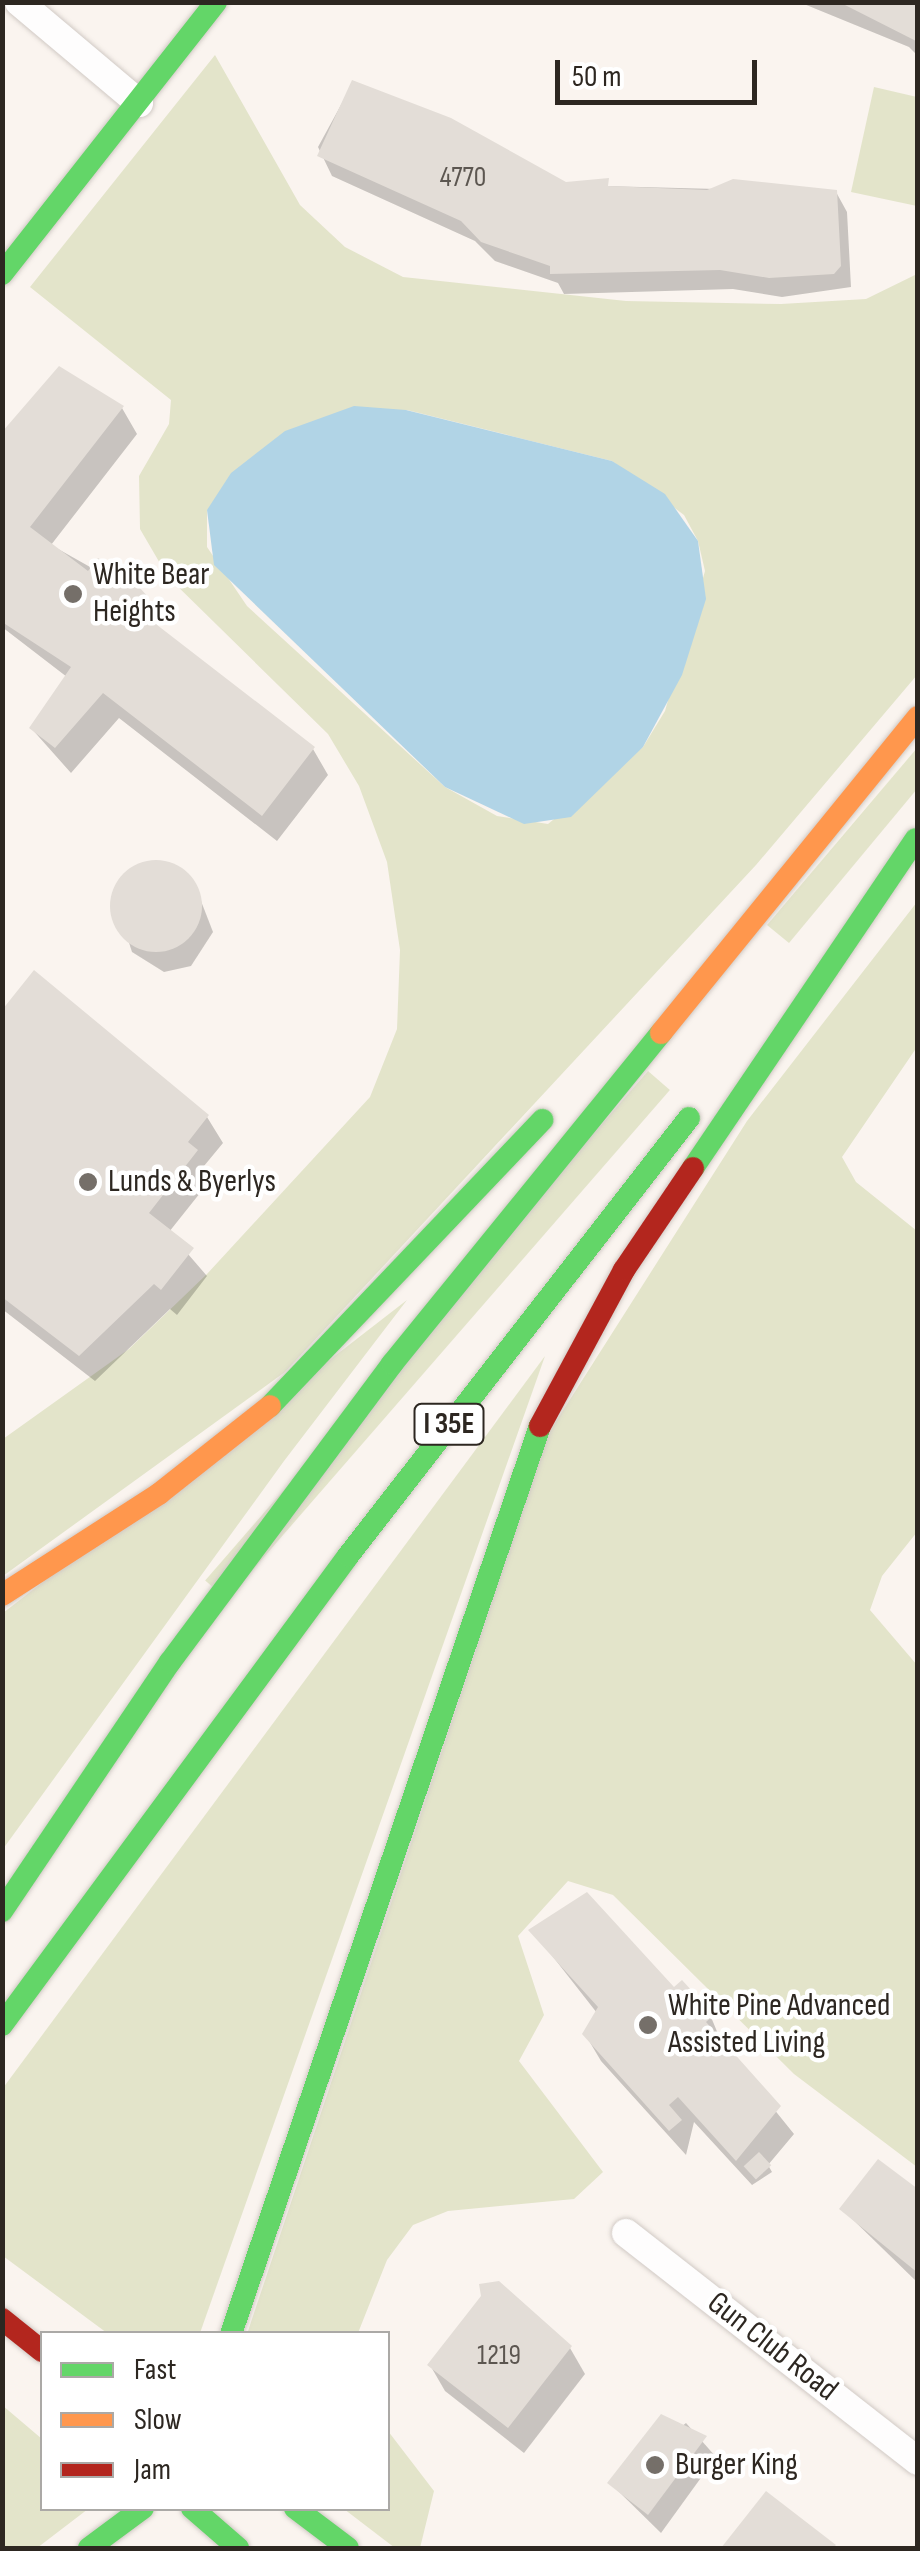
<!DOCTYPE html>
<html>
<head>
<meta charset="utf-8">
<style>
  body { margin:0 }
  #map { position:relative; width:920px; height:2551px; overflow:hidden; background:#faf4ef; font-family:"Sofia Sans Condensed",sans-serif }
  div>[style] { position:absolute }
  .green>* { inset:0; background:#e3e4ca; transform-origin:0 0 }
  .water>* { inset:0; background:#b1d4e6 }
  .shadow>* { inset:0; background:#0003 }
  .building>* { inset:0; background:#e3ddd7; transform-origin:0 0 }
  .round { border-radius:50% }
  .roads { filter:drop-shadow(0 0 2px #d1cac5) drop-shadow(0 0 2px #d1cac5) }
  .street>* { height:28px; margin:-14px; padding:0 14px; transform-origin:14px; border-radius:14px; background:#fefdfd }
  .fast>* { height:22px; margin:-11px; padding:0 11px; transform-origin:11px; border-radius:11px; background:#63d668 }
  .slow>* { height:22px; margin:-11px; padding:0 11px; transform-origin:11px; border-radius:11px; background:#ff974d }
  .jam>* { height:22px; margin:-11px; padding:0 11px; transform-origin:11px; border-radius:11px; background:#b3261e }
  .dots>* { width:28px; height:28px; translate:-50% -50%; box-sizing:border-box; border:5px solid #fff; border-radius:50% }
  span { translate:-50% -50%; white-space:nowrap; text-align:center; line-height:1.15; -webkit-text-stroke:9px #fff; paint-order:stroke }
  .number-label { font-size:28px; color:#5c5650 }
  .number-label span { -webkit-text-stroke-width:0 }
  .shield-label span { padding:2px 8px; background:#fff; border:2px solid; border-radius:8px; -webkit-text-stroke-width:0 }
  .shield-label { font-size:30px; color:#2d2721; font-weight:700 }
  .poi-label { font-size:32px; color:#2d2721 }
  .left { translate:0 -50%; text-align:left }
  .street-label { font-size:32px; color:#2d2721 }
  .frame { position:absolute; inset:0; border:5px solid #2d2721; pointer-events:none }
  .legend { position:absolute; left:40px; top:2331px; width:350px; height:180px; box-sizing:border-box; background:#fff; border:2px solid #aba9a6; margin:0; padding:12px 18px; list-style:none; font-size:30px; color:#2d2721 }
  .legend li { display:flex; align-items:center; gap:20px; height:50px }
  .legend b { width:50px; border:2px solid #aba9a6 }
  .scale { position:absolute; left:555px; top:60px; width:202px; height:45px; box-sizing:border-box; border:5px solid #2d2721; border-top:0; padding-left:12px; font-size:30px; line-height:35px; white-space:nowrap; color:#2d2721; -webkit-text-stroke:8px #fff; paint-order:stroke }
</style>
</head>
<body>
<div id="map">
  <div class="green">
    <div style="clip-path:polygon(evenodd,215px 55px,300px 205px,345px 247px,403px 277px,626px 301px,781px 304px,866px 299px,917px 274px,917px 675px,756px 865px,285px 1372px,3px 1576px,3px 1439px,129px 1349px,207px 1274px,370px 1097px,397px 1029px,400px 950px,387px 862px,359px 786px,328px 734px,168px 577px,140px 529px,139px 476px,169px 424px,171px 400px,30px 287px,215px 55px,407px 410px,612px 461px,684px 515px,698px 541px,705px 571px,665px 711px,643px 747px,548px 824px,497px 816px,445px 787px,247px 606px,207px 547px,207px 510px,407px 410px)"></div>
    <div style="clip-path:polygon(874px 87px,917px 97px,917px 206px,851px 192px)"></div>
    <div style="clip-path:polygon(917px 748px,917px 789px,789px 943px,767px 925px)"></div>
    <div style="clip-path:polygon(917px 902px,917px 1047px,842px 1157px,856px 1182px,917px 1231px,917px 1532px,882px 1576px,870px 1610px,917px 1665px,917px 2167px,794px 2074px,613px 1895px,568px 1881px,518px 1936px,544px 2015px,519px 2061px,603px 2172px,574px 2199px,448px 2211px,413px 2225px,387px 2260px,358px 2333px,247px 2334px,548px 1434px,747px 1121px)"></div>
    <div style="left:648px;top:1071px;width:29px;height:675px;rotate:41deg"></div>
    <div style="clip-path:polygon(407px 1300px,284px 1461px,3px 1849px,3px 1613px)"></div>
    <div style="clip-path:polygon(545px 1356px,200px 2333px,107px 2333px,3px 2256px,3px 2088px)"></div>
    <div style="clip-path:polygon(2px 2405px,42px 2439px,42px 2508px,88px 2509px,37px 2548px,3px 2548px)"></div>
    <div style="clip-path:polygon(388px 2431px,434px 2491px,420px 2548px,395px 2548px,344px 2509px,388px 2508px)"></div>
  </div>
  <div class="water">
    <div style="clip-path:polygon(354px 406px,406px 410px,612px 461px,665px 494px,698px 541px,706px 599px,682px 675px,643px 747px,571px 817px,524px 824px,445px 787px,214px 565px,207px 510px,231px 473px,285px 431px)"></div>
  </div>
  <div class="shadow">
    <div style="clip-path:polygon(799px 2px,918px 2px,918px 56px,909px 47px)"></div>
    <div style="clip-path:polygon(353px 83px,565px 185px,836px 192px,847px 212px,851px 287px,782px 297px,733px 289px,564px 294px,558px 283px,495px 261px,475px 241px,332px 176px,318px 147px)"></div>
    <div style="clip-path:polygon(122px 408px,137px 434px,51px 545px,147px 599px,159px 630px,313px 749px,328px 775px,277px 841px,119px 718px,71px 773px,31px 728px,67px 677px,2px 627px,2px 444px)"></div>
    <div style="clip-path:polygon(172px 866px,194px 883px,213px 932px,191px 966px,164px 972px,132px 952px,114px 896px,135px 868px)"></div>
    <div style="clip-path:polygon(2px 1016px,207px 1117px,223px 1143px,204px 1166px,212px 1178px,169px 1232px,207px 1276px,177px 1315px,170px 1309px,95px 1381px,2px 1309px)"></div>
    <div style="clip-path:polygon(532px 1930px,674px 1991px,711px 2017px,723px 2046px,794px 2134px,768px 2165px,772px 2172px,752px 2185px,694px 2122px,686px 2155px,601px 2061px,585px 2034px,597px 2013px)"></div>
    <div style="clip-path:polygon(918px 2192px,918px 2283px,842px 2209px)"></div>
    <div style="clip-path:polygon(570px 2348px,585px 2374px,524px 2453px,445px 2391px,430px 2365px)"></div>
    <div style="clip-path:polygon(686px 2423px,716px 2457px,661px 2533px,610px 2483px)"></div>
    <div style="clip-path:polygon(766px 2494px,834px 2547px,835px 2548px,724px 2548px)"></div>
  </div>
  <div class="building">
    <div style="clip-path:polygon(824px 2px,918px 2px,918px 42px,845px 5px)"></div>
    <div style="clip-path:polygon(352px 80px,451px 118px,566px 182px,609px 178px,608px 186px,707px 190px,733px 179px,837px 190px,841px 266px,834px 274px,769px 278px,720px 270px,550px 274px,550px 266px,481px 242px,461px 221px,317px 156px)"></div>
    <div style="clip-path:polygon(59px 366px,124px 406px,30px 527px,88px 571px,98px 558px,140px 588px,149px 598px,139px 611px,315px 747px,262px 816px,103px 693px,55px 748px,29px 728px,71px 667px,2px 622px,2px 432px)"></div>
    <div class="round" style="left:110px;top:860px;width:92px;height:92px"></div>
    <div style="clip-path:polygon(34px 970px,209px 1115px,188px 1142px,198px 1150px,149px 1213px,194px 1248px,161px 1290px,154px 1284px,79px 1356px,2px 1297px,2px 1010px)"></div>
    <div style="clip-path:polygon(587px 1892px,674px 1987px,682px 1980px,714px 2015px,706px 2022px,781px 2106px,736px 2161px,678px 2097px,669px 2105px,682px 2120px,669px 2131px,582px 2034px,598px 2007px,528px 1930px)"></div>
    <div style="left:759px;top:2152px;width:18px;height:21px;rotate:47deg"></div>
    <div style="clip-path:polygon(878px 2159px,918px 2189px,918px 2273px,839px 2209px)"></div>
    <div style="clip-path:polygon(499px 2281px,572px 2346px,508px 2428px,427px 2365px,481px 2296px,479px 2284px)"></div>
    <div style="clip-path:polygon(661px 2414px,707px 2436px,648px 2515px,607px 2483px)"></div>
    <div style="clip-path:polygon(766px 2491px,836px 2545px,833px 2548px,721px 2548px)"></div>
  </div>
  <div class="roads">
    <div class="street">
      <div style="left:19px;top:2px;width:157px;rotate:40.1deg"></div>
      <div style="left:626px;top:2233px;width:370px;rotate:38deg"></div>
    </div>
    <div class="fast">
      <div style="left:2px;top:274px;width:346px;rotate:-51.8deg"></div>
      <div style="left:693px;top:1168px;width:397px;rotate:-55.9deg"></div>
      <div style="left:270px;top:1406px;width:395px;rotate:-46.4deg"></div>
      <div style="left:2px;top:1911px;width:300px;rotate:-56deg"></div>
      <div style="left:170px;top:1662px;width:372px;rotate:-53.3deg"></div>
      <div style="left:392px;top:1364px;width:427px;rotate:-50.9deg"></div>
      <div style="left:2px;top:2025px;width:583px;rotate:-53.58deg"></div>
      <div style="left:348px;top:1556px;width:555px;rotate:-52.1deg"></div>
      <div style="left:231px;top:2334px;width:959px;rotate:-71.21deg"></div>
      <div style="left:192px;top:2508px;width:61px;rotate:41deg"></div>
      <div style="left:295px;top:2508px;width:66px;rotate:37deg"></div>
      <div style="left:89px;top:2548px;width:67px;rotate:-36.5deg"></div>
    </div>
    <div class="slow">
      <div style="left:661px;top:1033px;width:407px;rotate:-50.9deg"></div>
      <div style="left:2px;top:1595px;width:188px;rotate:-32.8deg"></div>
      <div style="left:160px;top:1493px;width:140px;rotate:-38.3deg"></div>
    </div>
    <div class="jam">
      <div style="left:540px;top:1426px;width:177px;rotate:-61.7deg"></div>
      <div style="left:624px;top:1270px;width:123px;rotate:-55.9deg"></div>
      <div style="left:2px;top:2319px;width:51px;rotate:38.7deg"></div>
    </div>
  </div>
  <div class="dots">
    <div style="left:73px;top:594px;background:#756f69"></div>
    <div style="left:88px;top:1182px;background:#756f69"></div>
    <div style="left:648px;top:2025px;background:#756f69"></div>
    <div style="left:655px;top:2465px;background:#756f69"></div>
  </div>
  <div class="number-label">
    <span style="left:463px;top:178px">4770</span>
    <span style="left:499px;top:2356px">1219</span>
  </div>
  <div class="shield-label">
    <span style="left:449px;top:1424px">I 35E</span>
  </div>
  <div class="poi-label">
    <span class="left" style="left:93px;top:594px">White Bear<br>Heights</span>
    <span class="left" style="left:108px;top:1182px">Lunds &amp; Byerlys</span>
    <span class="left" style="left:668px;top:2025px">White Pine Advanced<br>Assisted Living</span>
    <span class="left" style="left:675px;top:2465px">Burger King</span>
  </div>
  <div class="street-label">
    <span style="left:772px;top:2347px;rotate:38deg">Gun Club Road</span>
  </div>
  <div class="frame"></div>
  <ul class="legend">
  <li><b style="height:12px;background:#63d668"></b>Fast</li>
  <li><b style="height:12px;background:#ff974d"></b>Slow</li>
  <li><b style="height:12px;background:#b3261e"></b>Jam</li>
  </ul>
  <div class="scale">50 m</div>
</div>
</body>
</html>
